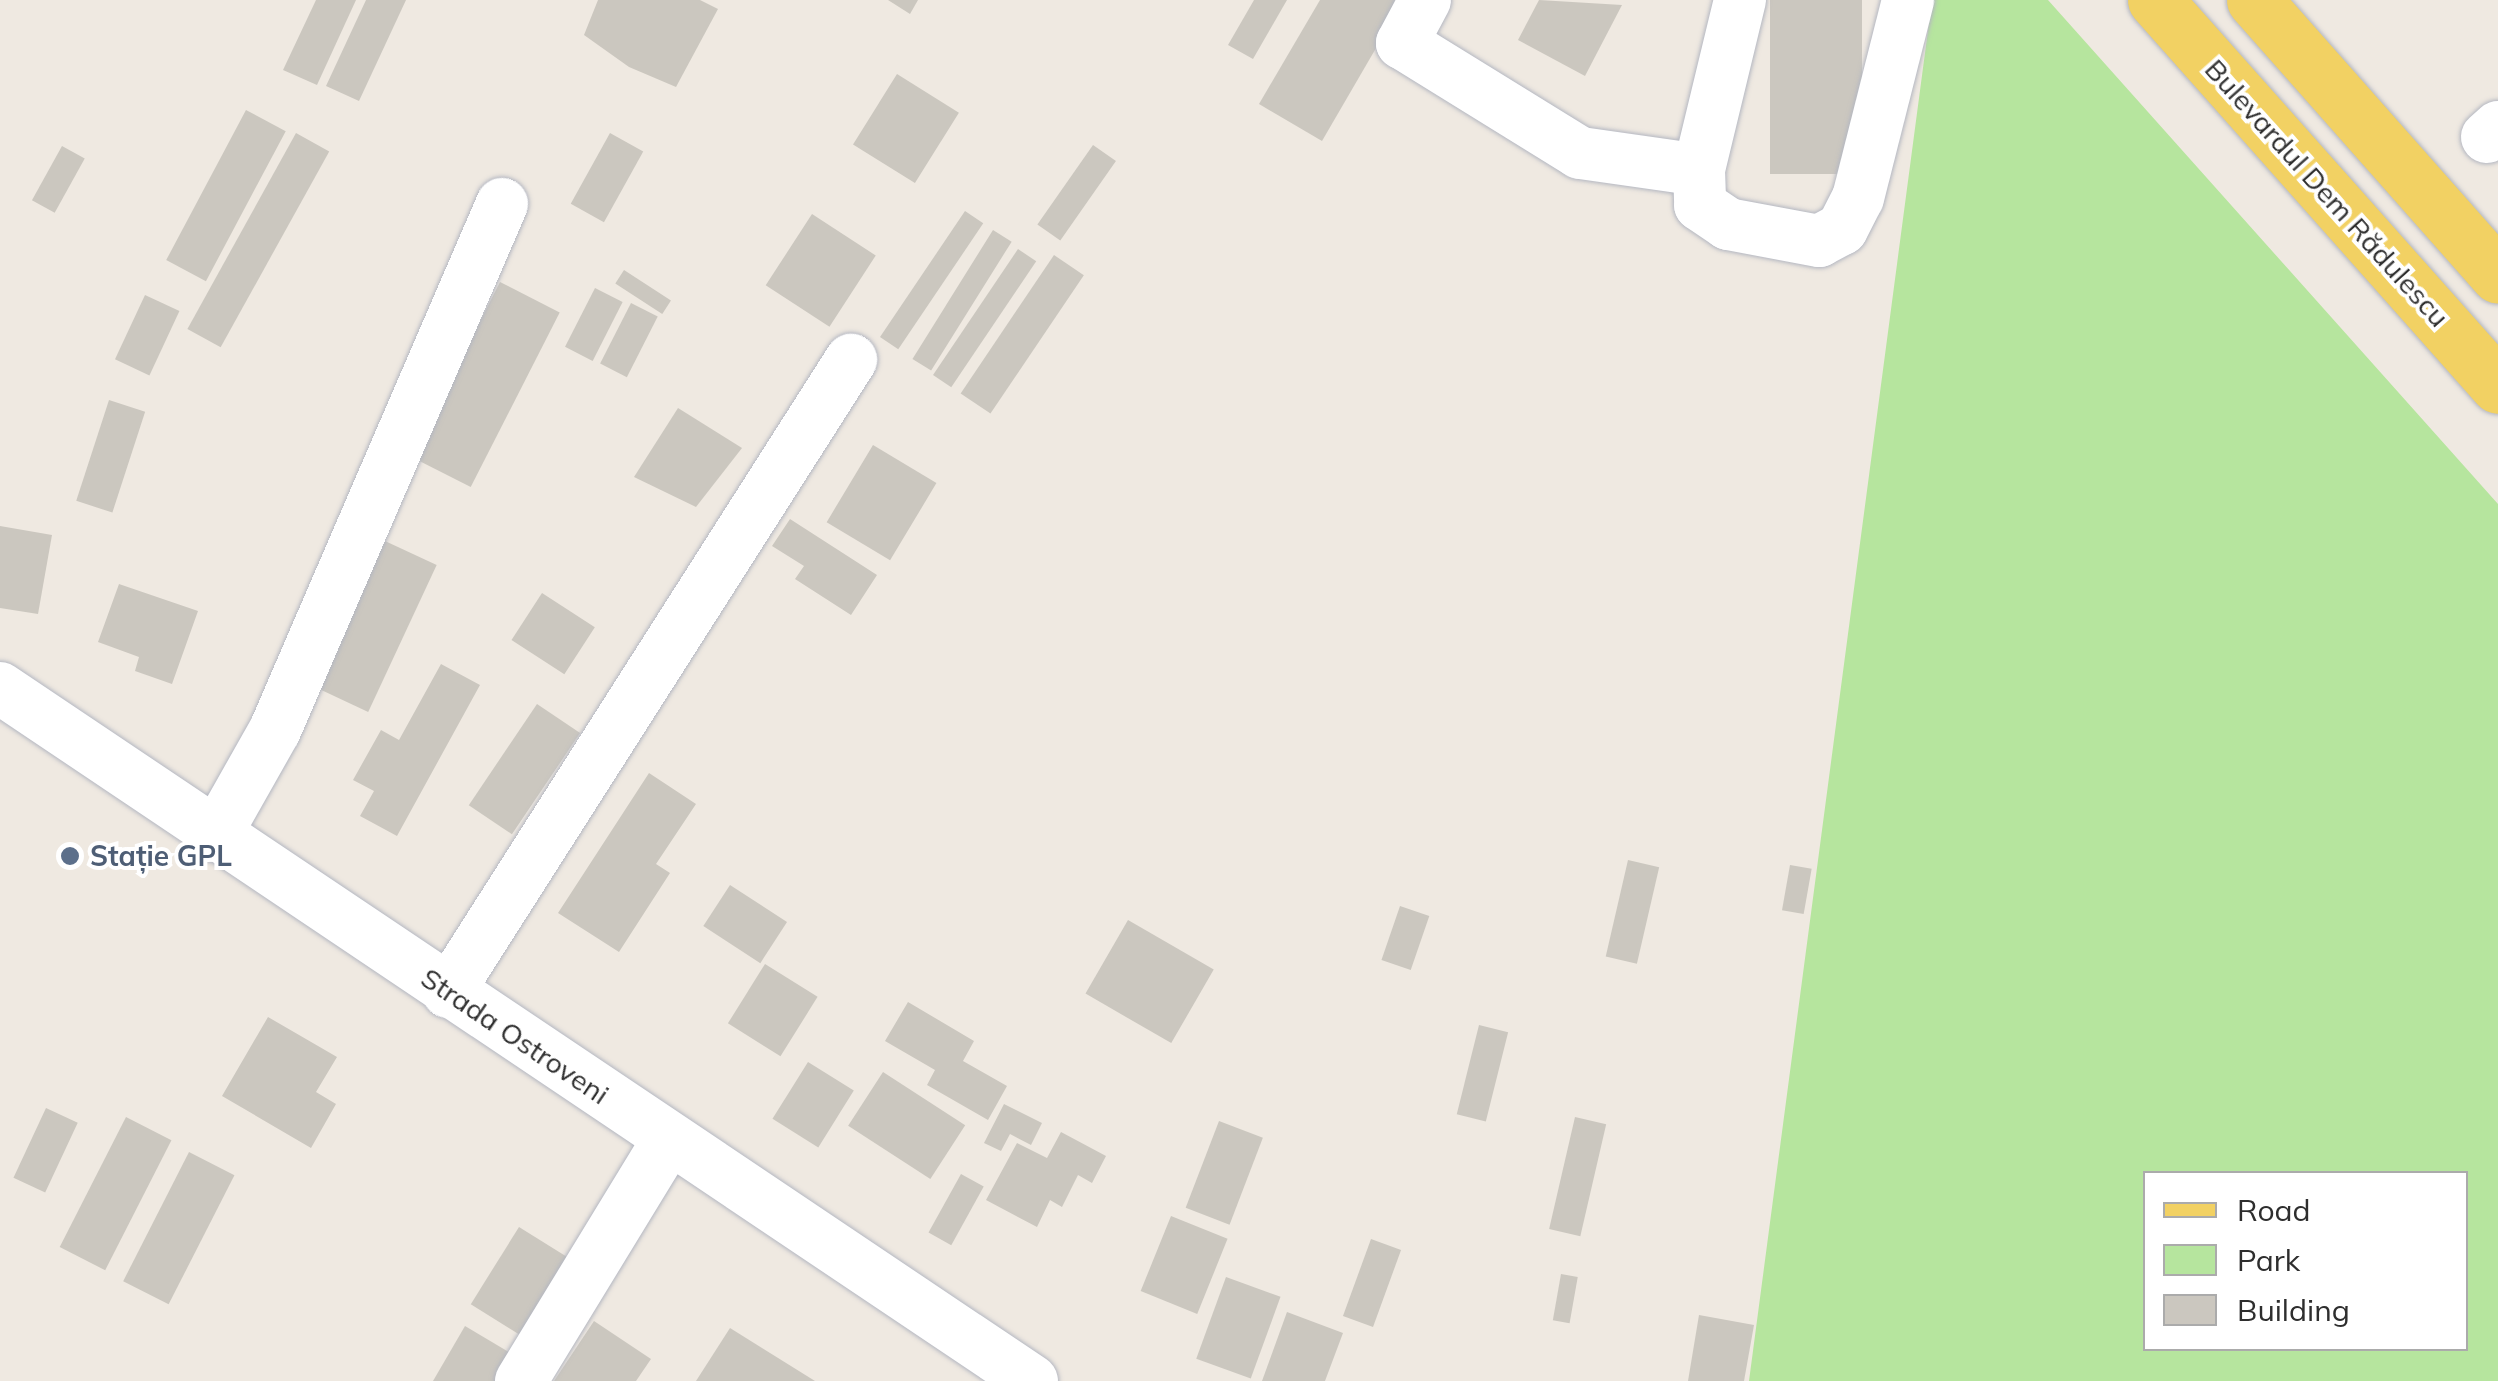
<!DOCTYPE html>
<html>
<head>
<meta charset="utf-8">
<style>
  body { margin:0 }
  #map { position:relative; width:2498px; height:1381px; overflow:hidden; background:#efe9e1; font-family:Mulish,sans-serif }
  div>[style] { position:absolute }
  .green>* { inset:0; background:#b6e59e }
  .building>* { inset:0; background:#cbc7bf; transform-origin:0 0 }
  .roads { filter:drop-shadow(0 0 2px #b4b7c1) drop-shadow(0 0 2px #b4b7c1) }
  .minor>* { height:52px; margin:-26px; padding:0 26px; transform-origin:26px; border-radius:26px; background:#fff }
  .major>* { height:55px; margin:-27.5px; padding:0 27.5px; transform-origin:27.5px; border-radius:27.5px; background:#f2d163 }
  .dots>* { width:28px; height:28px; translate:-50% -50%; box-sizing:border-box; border:5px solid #fff; border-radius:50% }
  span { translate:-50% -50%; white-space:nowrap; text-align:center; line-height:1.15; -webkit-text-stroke:8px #fff; paint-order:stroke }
  .street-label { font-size:28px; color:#2e2e2e }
  .service-label { font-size:28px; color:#4e5e75; font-weight:700 }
  .left { translate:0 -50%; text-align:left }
  .legend { position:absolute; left:2143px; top:1171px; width:325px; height:180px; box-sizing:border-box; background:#fff; border:2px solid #ababab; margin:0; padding:12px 18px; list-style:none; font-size:30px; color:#2e2e2e }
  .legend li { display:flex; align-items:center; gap:20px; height:50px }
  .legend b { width:50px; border:2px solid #ababab }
</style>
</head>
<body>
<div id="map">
  <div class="green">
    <div style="clip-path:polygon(evenodd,1932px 0,2048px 0,2498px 504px,2498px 1381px,1749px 1381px,1932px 0,2146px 1174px,2466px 1174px,2466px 1348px,2146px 1348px,2146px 1174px)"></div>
  </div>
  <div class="building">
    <div style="clip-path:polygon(316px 0,356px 0,317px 85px,283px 70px)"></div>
    <div style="clip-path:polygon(366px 0,406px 0,359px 101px,326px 86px)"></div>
    <div style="clip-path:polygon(598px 0,700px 0,718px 9px,676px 87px,629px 67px,584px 35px)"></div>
    <div style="clip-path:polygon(888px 0,918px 0,910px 14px)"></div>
    <div style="clip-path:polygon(1254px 0,1287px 0,1253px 59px,1228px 45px)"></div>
    <div style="clip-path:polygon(1320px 0,1404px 0,1322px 141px,1259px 104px)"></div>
    <div style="clip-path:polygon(1539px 0,1622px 5px,1585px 76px,1518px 40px)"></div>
    <div style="left:1770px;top:0;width:92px;height:174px"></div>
    <div style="left:897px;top:74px;width:73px;height:83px;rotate:32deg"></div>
    <div style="left:246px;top:110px;width:45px;height:170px;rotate:28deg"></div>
    <div style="left:296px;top:133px;width:38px;height:224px;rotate:29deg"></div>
    <div style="left:610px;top:133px;width:38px;height:81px;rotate:29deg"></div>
    <div style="left:1093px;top:145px;width:28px;height:97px;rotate:35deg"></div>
    <div style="left:62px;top:146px;width:26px;height:62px;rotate:29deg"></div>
    <div style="left:965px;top:211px;width:22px;height:152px;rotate:34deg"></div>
    <div style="left:812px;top:214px;width:76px;height:85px;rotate:33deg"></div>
    <div style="left:993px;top:230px;width:22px;height:152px;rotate:32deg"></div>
    <div style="left:1018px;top:249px;width:22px;height:152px;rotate:34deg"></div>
    <div style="left:1054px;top:255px;width:36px;height:167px;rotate:34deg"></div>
    <div style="left:624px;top:270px;width:56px;height:16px;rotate:33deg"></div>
    <div style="left:500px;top:282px;width:67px;height:196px;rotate:27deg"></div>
    <div style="left:595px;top:288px;width:31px;height:66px;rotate:27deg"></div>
    <div style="left:145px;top:295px;width:38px;height:71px;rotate:25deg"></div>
    <div style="left:631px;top:303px;width:30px;height:68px;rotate:27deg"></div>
    <div style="left:109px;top:400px;width:38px;height:106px;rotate:18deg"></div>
    <div style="clip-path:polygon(678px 408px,742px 448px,696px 507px,634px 477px)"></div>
    <div style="left:873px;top:445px;width:74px;height:90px;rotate:31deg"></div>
    <div style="clip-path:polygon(790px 519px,877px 575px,851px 615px,795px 579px,804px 566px,772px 546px)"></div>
    <div style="clip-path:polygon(0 526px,52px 535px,38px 614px,0 608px)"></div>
    <div style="left:385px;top:541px;width:57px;height:162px;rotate:25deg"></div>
    <div style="clip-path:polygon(119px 584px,198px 611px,172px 684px,135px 671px,139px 657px,98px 642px)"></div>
    <div style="left:542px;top:593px;width:63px;height:56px;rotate:33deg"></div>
    <div style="clip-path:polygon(441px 664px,480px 685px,397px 836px,360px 816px,374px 791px,353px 780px,381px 730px,399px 740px)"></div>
    <div style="left:537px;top:704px;width:52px;height:122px;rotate:34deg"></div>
    <div style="clip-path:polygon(649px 773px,696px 804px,656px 864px,670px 873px,619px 952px,558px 913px)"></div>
    <div style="left:1628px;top:860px;width:32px;height:99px;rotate:13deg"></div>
    <div style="left:1790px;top:865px;width:22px;height:46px;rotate:10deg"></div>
    <div style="left:730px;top:885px;width:68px;height:49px;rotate:33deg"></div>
    <div style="left:1400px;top:906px;width:31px;height:57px;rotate:19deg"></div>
    <div style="left:1128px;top:920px;width:99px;height:85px;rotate:30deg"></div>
    <div style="left:765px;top:964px;width:62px;height:70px;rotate:32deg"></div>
    <div style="clip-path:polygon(908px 1002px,974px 1041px,963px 1061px,1007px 1086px,988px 1120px,927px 1085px,935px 1070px,885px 1041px)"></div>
    <div style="clip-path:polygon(268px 1017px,337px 1057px,316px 1092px,336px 1104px,311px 1148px,222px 1096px)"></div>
    <div style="left:1479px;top:1025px;width:30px;height:92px;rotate:14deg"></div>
    <div style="left:808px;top:1062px;width:54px;height:67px;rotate:32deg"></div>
    <div style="left:883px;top:1072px;width:98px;height:64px;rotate:33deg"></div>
    <div style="clip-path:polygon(1004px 1104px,1042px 1123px,1031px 1145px,1010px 1134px,1001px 1151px,984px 1143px)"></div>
    <div style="left:46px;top:1108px;width:35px;height:77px;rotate:25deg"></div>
    <div style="left:126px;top:1117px;width:51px;height:146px;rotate:27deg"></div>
    <div style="left:1575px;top:1117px;width:32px;height:115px;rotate:13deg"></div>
    <div style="left:1219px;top:1121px;width:47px;height:93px;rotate:21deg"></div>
    <div style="clip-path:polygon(1061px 1132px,1106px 1156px,1092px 1183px,1078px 1175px,1062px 1207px,1050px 1200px,1037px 1227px,986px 1200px,1017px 1143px,1047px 1158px)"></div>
    <div style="left:189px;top:1152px;width:51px;height:145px;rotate:27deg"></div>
    <div style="left:961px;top:1174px;width:26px;height:67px;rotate:29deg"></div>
    <div style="left:1171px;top:1216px;width:61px;height:81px;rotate:22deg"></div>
    <div style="left:519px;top:1227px;width:62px;height:91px;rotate:32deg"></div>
    <div style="left:1371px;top:1239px;width:32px;height:82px;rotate:20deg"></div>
    <div style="left:1561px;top:1274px;width:17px;height:47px;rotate:10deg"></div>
    <div style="left:1226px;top:1277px;width:58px;height:87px;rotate:20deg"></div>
    <div style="clip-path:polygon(1287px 1312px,1343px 1333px,1325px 1381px,1262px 1381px)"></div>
    <div style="clip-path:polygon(1699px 1315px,1754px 1325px,1744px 1381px,1688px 1381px)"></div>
    <div style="clip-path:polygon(594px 1321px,651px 1359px,636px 1381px,554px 1381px)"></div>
    <div style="clip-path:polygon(465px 1326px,512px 1354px,496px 1381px,433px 1381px)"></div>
    <div style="clip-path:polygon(730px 1328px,815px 1381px,696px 1381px)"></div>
  </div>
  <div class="roads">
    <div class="minor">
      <div style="left:1425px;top:0;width:49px;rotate:118.1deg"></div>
      <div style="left:1402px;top:43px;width:209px;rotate:31.7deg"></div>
      <div style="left:1580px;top:153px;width:120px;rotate:8.1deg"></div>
      <div style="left:1740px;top:0;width:175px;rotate:103.6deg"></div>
      <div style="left:1699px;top:170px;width:35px;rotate:88deg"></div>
      <div style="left:1700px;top:205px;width:34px;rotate:34deg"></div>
      <div style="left:1728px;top:224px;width:93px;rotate:10.6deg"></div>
      <div style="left:1819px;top:241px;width:26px;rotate:-28deg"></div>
      <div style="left:1842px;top:229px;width:35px;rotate:-63deg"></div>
      <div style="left:1858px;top:198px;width:204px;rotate:-75.8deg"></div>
      <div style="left:2487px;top:137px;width:15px;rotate:-42deg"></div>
      <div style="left:0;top:688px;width:1243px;rotate:33.88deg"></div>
      <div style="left:215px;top:836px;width:122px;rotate:-60.5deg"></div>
      <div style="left:275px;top:730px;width:573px;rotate:-66.66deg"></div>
      <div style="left:448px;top:992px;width:750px;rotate:-57.48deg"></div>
      <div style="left:521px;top:1381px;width:284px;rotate:-58.6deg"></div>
    </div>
    <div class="major">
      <div style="left:2155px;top:0;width:516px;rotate:48.38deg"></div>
      <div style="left:2254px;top:0;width:368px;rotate:48.5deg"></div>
    </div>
  </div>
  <div class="dots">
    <div style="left:70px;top:856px;background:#5c6f8a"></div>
  </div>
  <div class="street-label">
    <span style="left:2327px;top:193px;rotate:48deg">Bulevardul Dem Rădulescu</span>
    <span style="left:515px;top:1036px;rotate:34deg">Strada Ostroveni</span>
  </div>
  <div class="service-label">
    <span class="left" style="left:90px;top:856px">Stație GPL</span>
  </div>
  <ul class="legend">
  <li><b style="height:12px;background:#f2d163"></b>Road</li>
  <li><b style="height:28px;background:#b6e59e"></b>Park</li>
  <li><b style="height:28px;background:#cbc7bf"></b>Building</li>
  </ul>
</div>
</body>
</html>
